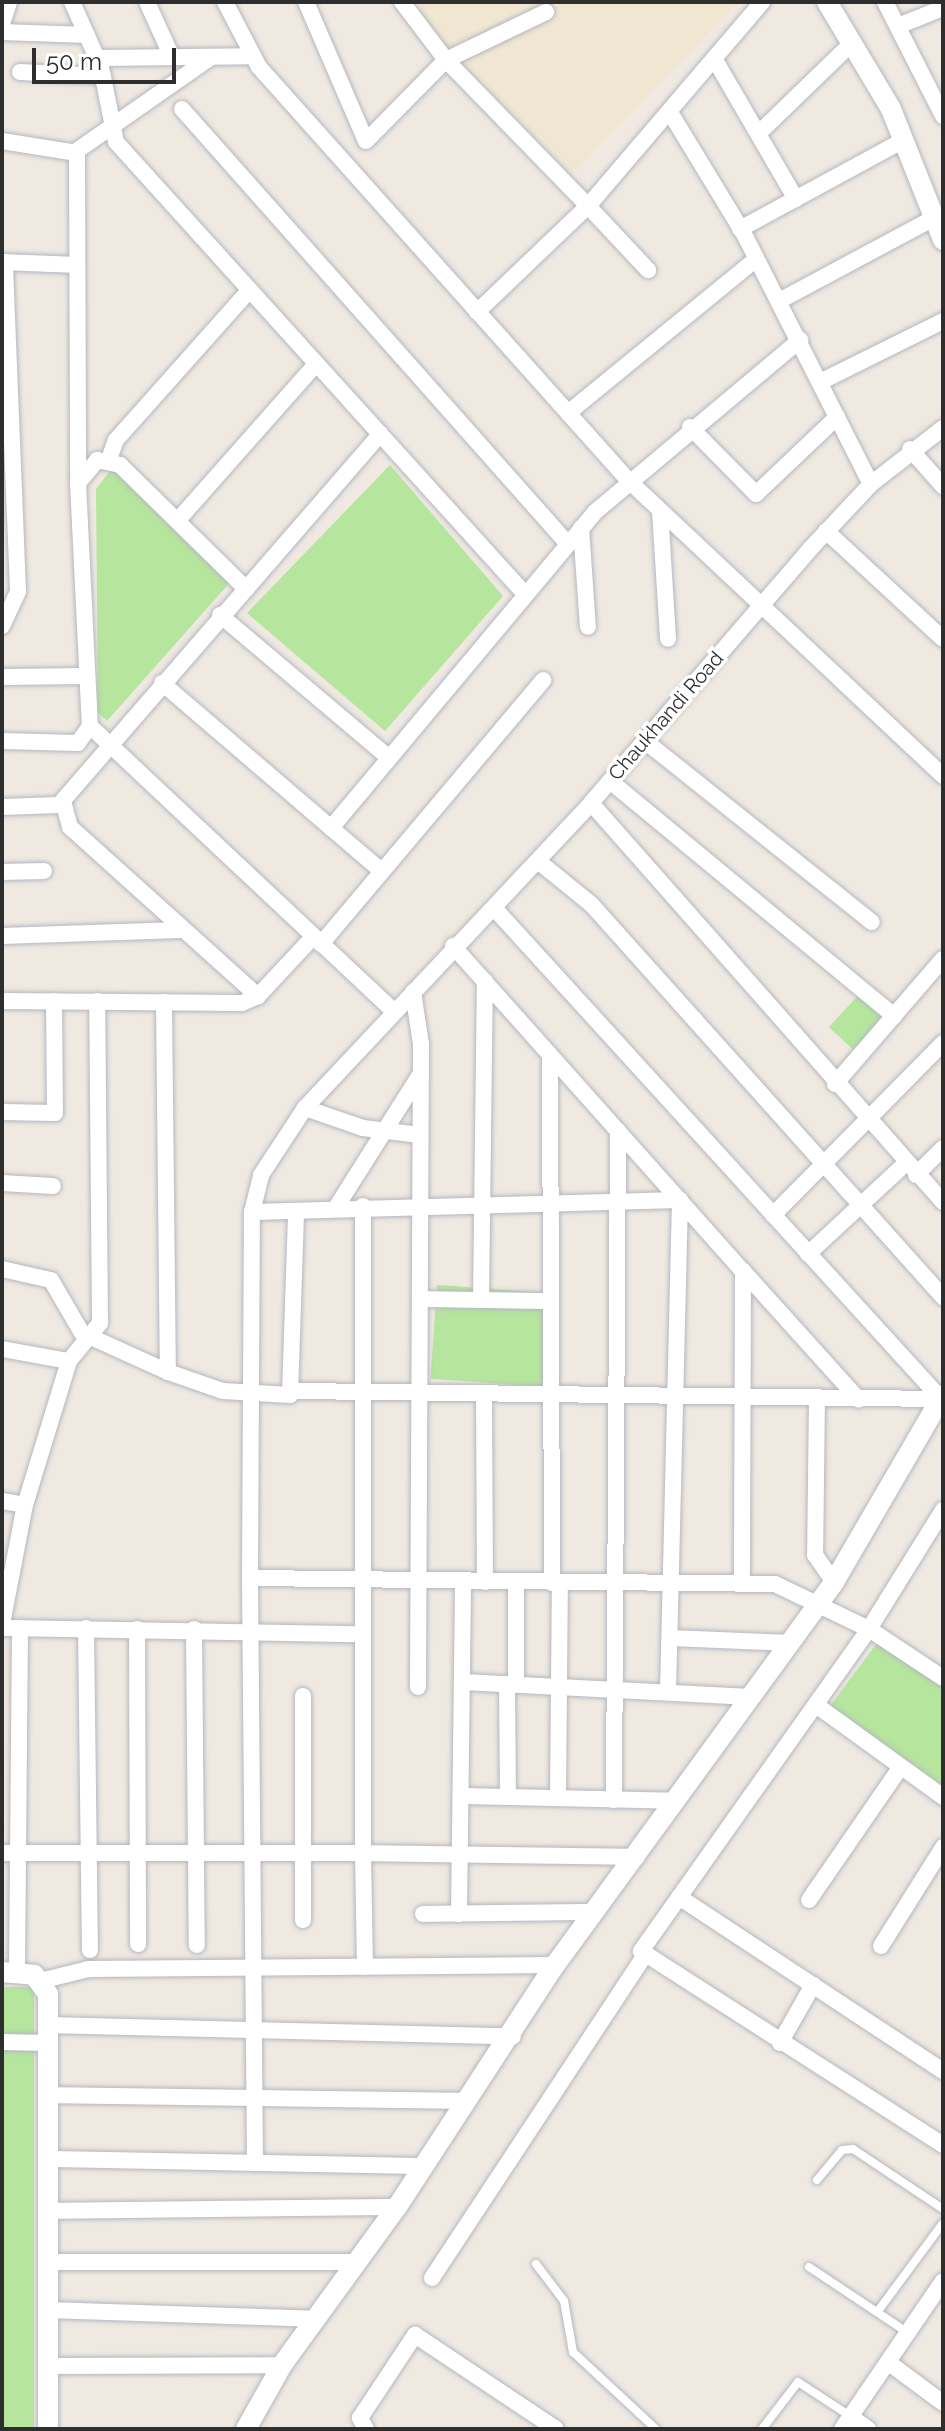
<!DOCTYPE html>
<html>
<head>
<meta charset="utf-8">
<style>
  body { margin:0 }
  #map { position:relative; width:945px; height:2431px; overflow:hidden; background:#efe9e1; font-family:Raleway,sans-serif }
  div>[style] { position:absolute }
  .education>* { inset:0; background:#f0e6d1 }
  .green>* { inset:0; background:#b6e59e; transform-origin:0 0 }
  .roads { filter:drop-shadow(0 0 2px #b4b7c1) drop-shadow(0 0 2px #b4b7c1) }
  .service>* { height:8px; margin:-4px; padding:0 4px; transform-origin:4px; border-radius:4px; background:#fff }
  .minor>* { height:16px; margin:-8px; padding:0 8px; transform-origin:8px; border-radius:8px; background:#fff }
  .tertiary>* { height:20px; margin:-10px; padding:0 10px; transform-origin:10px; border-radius:10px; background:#fff }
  span { translate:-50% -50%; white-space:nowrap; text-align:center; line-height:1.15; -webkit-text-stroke:7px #fff; paint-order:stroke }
  .street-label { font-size:20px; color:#2e2e2e }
  .frame { position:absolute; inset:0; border:4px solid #2e2e2e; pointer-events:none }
  .scale { position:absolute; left:32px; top:48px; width:144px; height:36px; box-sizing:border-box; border:4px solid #2e2e2e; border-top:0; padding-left:10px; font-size:24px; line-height:28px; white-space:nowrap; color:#2e2e2e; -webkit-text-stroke:6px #fff; paint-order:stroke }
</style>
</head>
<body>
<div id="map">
  <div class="education">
    <div style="clip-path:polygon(418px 2px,739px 2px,571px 174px,425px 26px)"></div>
  </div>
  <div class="green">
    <div style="clip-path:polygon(117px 462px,233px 579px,107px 721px,98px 713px,96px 489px)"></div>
    <div style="clip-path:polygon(390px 465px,503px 596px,385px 731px,247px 613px)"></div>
    <div style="left:867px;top:986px;width:33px;height:56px;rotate:43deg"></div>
    <div style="left:437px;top:1285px;width:114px;height:94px;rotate:4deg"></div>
    <div style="clip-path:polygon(877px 1643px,943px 1687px,943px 1786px,830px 1706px)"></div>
    <div style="left:34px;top:1987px;width:442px;height:32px;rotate:90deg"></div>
  </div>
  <div class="roads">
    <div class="service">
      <div style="left:817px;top:2180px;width:39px;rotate:-50deg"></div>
      <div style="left:842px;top:2150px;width:11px;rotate:-5deg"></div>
      <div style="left:853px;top:2149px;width:108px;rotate:33.7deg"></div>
      <div style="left:536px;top:2264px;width:46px;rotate:52.9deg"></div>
      <div style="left:564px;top:2301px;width:52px;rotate:80deg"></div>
      <div style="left:573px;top:2352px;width:113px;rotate:42.9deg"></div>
      <div style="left:809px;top:2267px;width:118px;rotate:33.6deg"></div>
      <div style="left:878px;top:2311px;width:109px;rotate:-53.5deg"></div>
      <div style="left:762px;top:2429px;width:59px;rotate:-52.5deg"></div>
      <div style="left:798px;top:2382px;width:62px;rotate:33.2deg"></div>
    </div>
    <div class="minor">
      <div style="left:72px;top:2px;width:71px;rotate:66deg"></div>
      <div style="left:101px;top:67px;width:76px;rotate:78.7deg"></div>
      <div style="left:116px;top:142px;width:607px;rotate:47.87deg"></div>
      <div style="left:147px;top:2px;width:60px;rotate:65.6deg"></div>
      <div style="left:225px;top:2px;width:73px;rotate:62.4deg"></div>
      <div style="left:259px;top:67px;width:554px;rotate:48.22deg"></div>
      <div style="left:628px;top:480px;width:432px;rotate:43.2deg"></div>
      <div style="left:306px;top:2px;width:151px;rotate:66.7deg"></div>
      <div style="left:366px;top:141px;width:114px;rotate:-45.4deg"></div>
      <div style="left:446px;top:60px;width:111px;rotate:-25.6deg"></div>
      <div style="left:402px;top:2px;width:73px;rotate:52.8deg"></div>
      <div style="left:446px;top:60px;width:204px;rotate:45.8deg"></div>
      <div style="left:588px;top:206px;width:268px;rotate:-49.5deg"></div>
      <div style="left:885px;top:2px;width:128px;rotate:63deg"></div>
      <div style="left:2px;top:24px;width:23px;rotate:-72deg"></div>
      <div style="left:898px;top:26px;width:48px;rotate:-21.8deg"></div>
      <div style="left:2px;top:32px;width:85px;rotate:2deg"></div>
      <div style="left:98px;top:58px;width:153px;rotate:-0.7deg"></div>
      <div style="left:715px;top:60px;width:161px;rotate:59.8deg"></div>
      <div style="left:20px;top:72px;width:83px;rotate:2.8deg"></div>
      <div style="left:182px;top:109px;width:580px;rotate:48.42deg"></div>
      <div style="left:671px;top:114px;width:140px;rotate:58.7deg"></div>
      <div style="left:744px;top:234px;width:280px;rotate:63.1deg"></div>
      <div style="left:760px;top:132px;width:128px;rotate:-44.1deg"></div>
      <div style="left:2px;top:141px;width:76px;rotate:9.1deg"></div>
      <div style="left:77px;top:153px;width:330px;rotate:89.8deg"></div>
      <div style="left:78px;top:483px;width:243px;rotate:87.2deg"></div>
      <div style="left:90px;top:726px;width:418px;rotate:43.2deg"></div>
      <div style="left:75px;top:152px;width:166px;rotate:-34.9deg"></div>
      <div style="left:740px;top:229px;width:187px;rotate:-28.5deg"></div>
      <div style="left:2px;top:262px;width:75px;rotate:2.3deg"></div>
      <div style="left:779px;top:301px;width:176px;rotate:-28.2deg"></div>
      <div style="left:477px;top:312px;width:153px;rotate:-43.7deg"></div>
      <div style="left:588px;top:206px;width:88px;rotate:46.8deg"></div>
      <div style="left:820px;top:382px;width:137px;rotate:-26.4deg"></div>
      <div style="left:568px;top:413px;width:243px;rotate:-39.3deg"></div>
      <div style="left:690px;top:427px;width:94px;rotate:45.4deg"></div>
      <div style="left:756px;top:494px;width:112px;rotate:-43.5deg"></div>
      <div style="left:910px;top:449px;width:50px;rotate:48.3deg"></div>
      <div style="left:109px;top:459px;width:20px;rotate:-70deg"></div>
      <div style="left:116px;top:440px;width:198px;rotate:-48.3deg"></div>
      <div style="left:78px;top:483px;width:30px;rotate:-50deg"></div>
      <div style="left:97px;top:460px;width:24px;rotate:12deg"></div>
      <div style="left:120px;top:465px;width:177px;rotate:44.5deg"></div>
      <div style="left:660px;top:511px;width:128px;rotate:86.4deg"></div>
      <div style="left:178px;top:520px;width:207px;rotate:-48.5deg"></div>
      <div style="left:581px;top:528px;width:99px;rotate:86deg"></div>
      <div style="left:826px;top:531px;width:159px;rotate:42.7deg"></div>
      <div style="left:220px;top:615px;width:219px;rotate:40.2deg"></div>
      <div style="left:2px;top:626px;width:38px;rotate:-65deg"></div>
      <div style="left:18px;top:591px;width:329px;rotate:-92.3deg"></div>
      <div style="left:2px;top:677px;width:85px;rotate:-0.7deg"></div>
      <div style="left:162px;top:683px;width:287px;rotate:40.6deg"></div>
      <div style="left:2px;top:741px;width:76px;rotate:1.5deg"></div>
      <div style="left:78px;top:743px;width:21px;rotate:-55deg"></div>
      <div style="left:645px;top:741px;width:290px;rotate:38.6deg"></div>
      <div style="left:610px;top:781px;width:369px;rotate:39.6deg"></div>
      <div style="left:63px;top:801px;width:27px;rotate:75deg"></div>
      <div style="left:70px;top:827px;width:253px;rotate:42deg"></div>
      <div style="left:591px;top:803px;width:532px;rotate:48.58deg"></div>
      <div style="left:2px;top:807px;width:57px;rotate:-2deg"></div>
      <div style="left:59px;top:805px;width:491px;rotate:-49.1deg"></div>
      <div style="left:331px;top:828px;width:412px;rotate:-50.1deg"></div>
      <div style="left:595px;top:512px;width:268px;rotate:-40deg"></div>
      <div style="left:538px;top:861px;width:68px;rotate:39.1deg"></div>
      <div style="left:591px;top:904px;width:528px;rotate:48.15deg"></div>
      <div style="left:2px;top:872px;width:42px;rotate:-1.4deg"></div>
      <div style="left:495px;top:909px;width:665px;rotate:47.68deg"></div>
      <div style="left:2px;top:936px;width:178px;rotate:-1.9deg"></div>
      <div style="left:321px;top:944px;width:345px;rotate:-49.9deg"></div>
      <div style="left:453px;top:946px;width:436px;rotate:48.3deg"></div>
      <div style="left:743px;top:1271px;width:309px;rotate:90.2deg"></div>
      <div style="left:413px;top:992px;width:53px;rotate:81.3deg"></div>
      <div style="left:421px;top:1044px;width:643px;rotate:90.27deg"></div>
      <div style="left:2px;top:1001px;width:240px;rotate:0.5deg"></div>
      <div style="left:242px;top:1003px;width:17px;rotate:-24deg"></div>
      <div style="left:258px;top:996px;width:81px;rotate:-47deg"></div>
      <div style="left:164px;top:1002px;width:370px;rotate:89.4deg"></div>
      <div style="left:550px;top:1055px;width:528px;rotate:89.78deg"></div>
      <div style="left:835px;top:1084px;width:165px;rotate:-49.2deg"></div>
      <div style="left:305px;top:1108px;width:61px;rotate:19deg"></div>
      <div style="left:363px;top:1128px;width:57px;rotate:7deg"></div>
      <div style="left:2px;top:1112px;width:53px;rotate:1.1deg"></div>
      <div style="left:55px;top:1113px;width:112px;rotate:-90.5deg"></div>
      <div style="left:916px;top:1175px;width:38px;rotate:-45deg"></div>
      <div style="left:2px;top:1183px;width:51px;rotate:3.4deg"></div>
      <div style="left:337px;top:1206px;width:157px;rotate:-57.7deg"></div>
      <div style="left:252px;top:1212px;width:428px;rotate:-1.6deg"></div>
      <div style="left:680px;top:1200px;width:491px;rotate:91.4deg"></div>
      <div style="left:773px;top:1215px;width:242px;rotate:-45.3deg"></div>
      <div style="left:808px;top:1254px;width:134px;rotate:-42.9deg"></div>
      <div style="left:2px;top:1269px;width:50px;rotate:12.7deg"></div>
      <div style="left:51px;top:1280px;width:61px;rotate:59.7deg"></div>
      <div style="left:82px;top:1333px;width:94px;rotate:24.4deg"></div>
      <div style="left:168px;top:1372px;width:58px;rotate:19.1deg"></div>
      <div style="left:223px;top:1391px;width:67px;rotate:3.4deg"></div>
      <div style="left:290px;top:1395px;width:183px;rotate:-88.1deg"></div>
      <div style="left:743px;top:1271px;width:173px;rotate:48deg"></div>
      <div style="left:420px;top:1299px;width:131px;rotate:0.9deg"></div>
      <div style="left:481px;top:1300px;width:319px;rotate:-89.3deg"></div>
      <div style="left:2px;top:1349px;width:68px;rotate:10.2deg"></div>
      <div style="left:295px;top:1391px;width:646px;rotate:0.71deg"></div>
      <div style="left:484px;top:1395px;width:187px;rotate:89.7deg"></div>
      <div style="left:817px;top:1398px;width:157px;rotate:90.7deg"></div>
      <div style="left:815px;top:1555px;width:33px;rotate:55deg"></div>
      <div style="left:2px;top:1501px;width:23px;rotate:10deg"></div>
      <div style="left:943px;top:1510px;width:140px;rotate:121.9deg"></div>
      <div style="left:869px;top:1629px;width:395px;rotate:125.3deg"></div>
      <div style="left:641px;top:1951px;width:359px;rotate:32.7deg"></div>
      <div style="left:250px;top:1578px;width:525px;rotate:0.65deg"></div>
      <div style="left:775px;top:1584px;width:104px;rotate:25.6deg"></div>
      <div style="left:869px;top:1629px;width:89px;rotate:33.5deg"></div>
      <div style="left:2px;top:1624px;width:121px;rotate:-79.1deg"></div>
      <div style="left:25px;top:1505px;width:151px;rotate:-73deg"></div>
      <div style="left:69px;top:1361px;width:49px;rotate:-50.8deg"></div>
      <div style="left:100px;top:1323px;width:322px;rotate:-90.5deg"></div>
      <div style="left:2px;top:1628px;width:360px;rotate:1deg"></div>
      <div style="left:86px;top:1628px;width:322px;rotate:89.3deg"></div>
      <div style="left:137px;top:1629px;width:315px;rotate:89.8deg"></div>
      <div style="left:194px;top:1629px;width:316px;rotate:89.5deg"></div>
      <div style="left:671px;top:1638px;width:120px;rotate:2.4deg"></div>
      <div style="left:462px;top:1682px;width:290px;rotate:3deg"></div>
      <div style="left:507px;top:1684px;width:113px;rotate:89.5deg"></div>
      <div style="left:516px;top:1684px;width:102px;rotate:-90deg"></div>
      <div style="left:816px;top:1705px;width:157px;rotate:35.9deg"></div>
      <div style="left:461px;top:1796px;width:216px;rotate:1.3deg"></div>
      <div style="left:558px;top:1798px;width:215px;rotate:-89.5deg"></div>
      <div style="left:614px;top:1800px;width:669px;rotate:-89.66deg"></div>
      <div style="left:2px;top:1853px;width:361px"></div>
      <div style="left:363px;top:1853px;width:647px;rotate:-90deg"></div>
      <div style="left:679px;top:1897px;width:316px;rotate:33.4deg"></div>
      <div style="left:809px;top:1900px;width:160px;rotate:-55.4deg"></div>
      <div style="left:423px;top:1914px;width:172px;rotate:-0.7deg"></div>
      <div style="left:459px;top:1914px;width:332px;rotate:-89.3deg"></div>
      <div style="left:303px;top:1920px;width:224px;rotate:-90deg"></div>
      <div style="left:881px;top:1946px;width:117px;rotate:-57.9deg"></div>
      <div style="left:365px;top:1967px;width:114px;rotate:-91deg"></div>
      <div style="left:363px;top:1853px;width:274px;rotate:0.8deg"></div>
      <div style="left:17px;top:1971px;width:343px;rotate:-89.5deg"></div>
      <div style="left:40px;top:1981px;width:49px;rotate:-14deg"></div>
      <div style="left:88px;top:1969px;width:467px;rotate:-0.5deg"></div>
      <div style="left:47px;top:2025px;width:466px;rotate:1.4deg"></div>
      <div style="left:2px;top:2042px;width:45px;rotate:1.3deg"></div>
      <div style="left:780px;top:2043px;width:67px;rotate:-60.4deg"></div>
      <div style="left:48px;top:2095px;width:416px;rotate:0.8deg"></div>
      <div style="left:48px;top:2159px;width:376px;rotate:1.1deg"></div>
      <div style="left:255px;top:2163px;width:585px;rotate:-90.49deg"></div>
      <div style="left:250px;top:1578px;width:366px;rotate:-89.7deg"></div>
      <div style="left:252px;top:1212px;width:38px;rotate:-76deg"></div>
      <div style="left:261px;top:1175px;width:80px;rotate:-56.7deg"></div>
      <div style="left:305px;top:1108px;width:418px;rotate:-46.8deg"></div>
      <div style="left:591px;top:803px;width:337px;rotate:-49.2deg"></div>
      <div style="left:811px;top:548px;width:88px;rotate:-46.8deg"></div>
      <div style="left:871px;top:484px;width:91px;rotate:-37.9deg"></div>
      <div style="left:48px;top:2211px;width:349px;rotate:-0.7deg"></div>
      <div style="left:49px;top:2262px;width:306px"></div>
      <div style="left:432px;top:2278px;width:385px;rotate:-56.6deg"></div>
      <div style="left:48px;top:2310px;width:266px;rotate:1.9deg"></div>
      <div style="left:889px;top:2363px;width:67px;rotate:36.5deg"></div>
      <div style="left:48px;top:2366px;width:234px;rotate:-0.2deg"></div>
      <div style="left:851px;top:2417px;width:21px;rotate:35deg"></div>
      <div style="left:366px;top:2429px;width:13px;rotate:-119deg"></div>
      <div style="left:360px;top:2418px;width:100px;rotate:-56.5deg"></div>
      <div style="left:415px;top:2335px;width:169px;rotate:33.7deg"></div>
      <div style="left:842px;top:2429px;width:179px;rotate:-55.7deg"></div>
    </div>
    <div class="tertiary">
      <div style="left:827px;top:2px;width:125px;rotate:59.1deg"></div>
      <div style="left:891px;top:109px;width:141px;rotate:68.3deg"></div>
      <div style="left:2px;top:1972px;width:32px;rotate:5deg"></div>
      <div style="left:34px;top:1975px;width:24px;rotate:54deg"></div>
      <div style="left:48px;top:1994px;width:435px;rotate:90deg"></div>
      <div style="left:246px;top:2429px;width:73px;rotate:-60.6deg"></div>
      <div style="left:282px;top:2365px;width:195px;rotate:-54deg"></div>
      <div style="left:397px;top:2207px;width:289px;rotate:-56.9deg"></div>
      <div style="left:555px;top:1965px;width:474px;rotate:-53.9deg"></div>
      <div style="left:834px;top:1582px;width:216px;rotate:-59.8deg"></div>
    </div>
  </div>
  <div class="street-label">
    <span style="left:666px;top:716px;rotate:-49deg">Chaukhandi Road</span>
  </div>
  <div class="frame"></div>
  <div class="scale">50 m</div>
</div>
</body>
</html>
